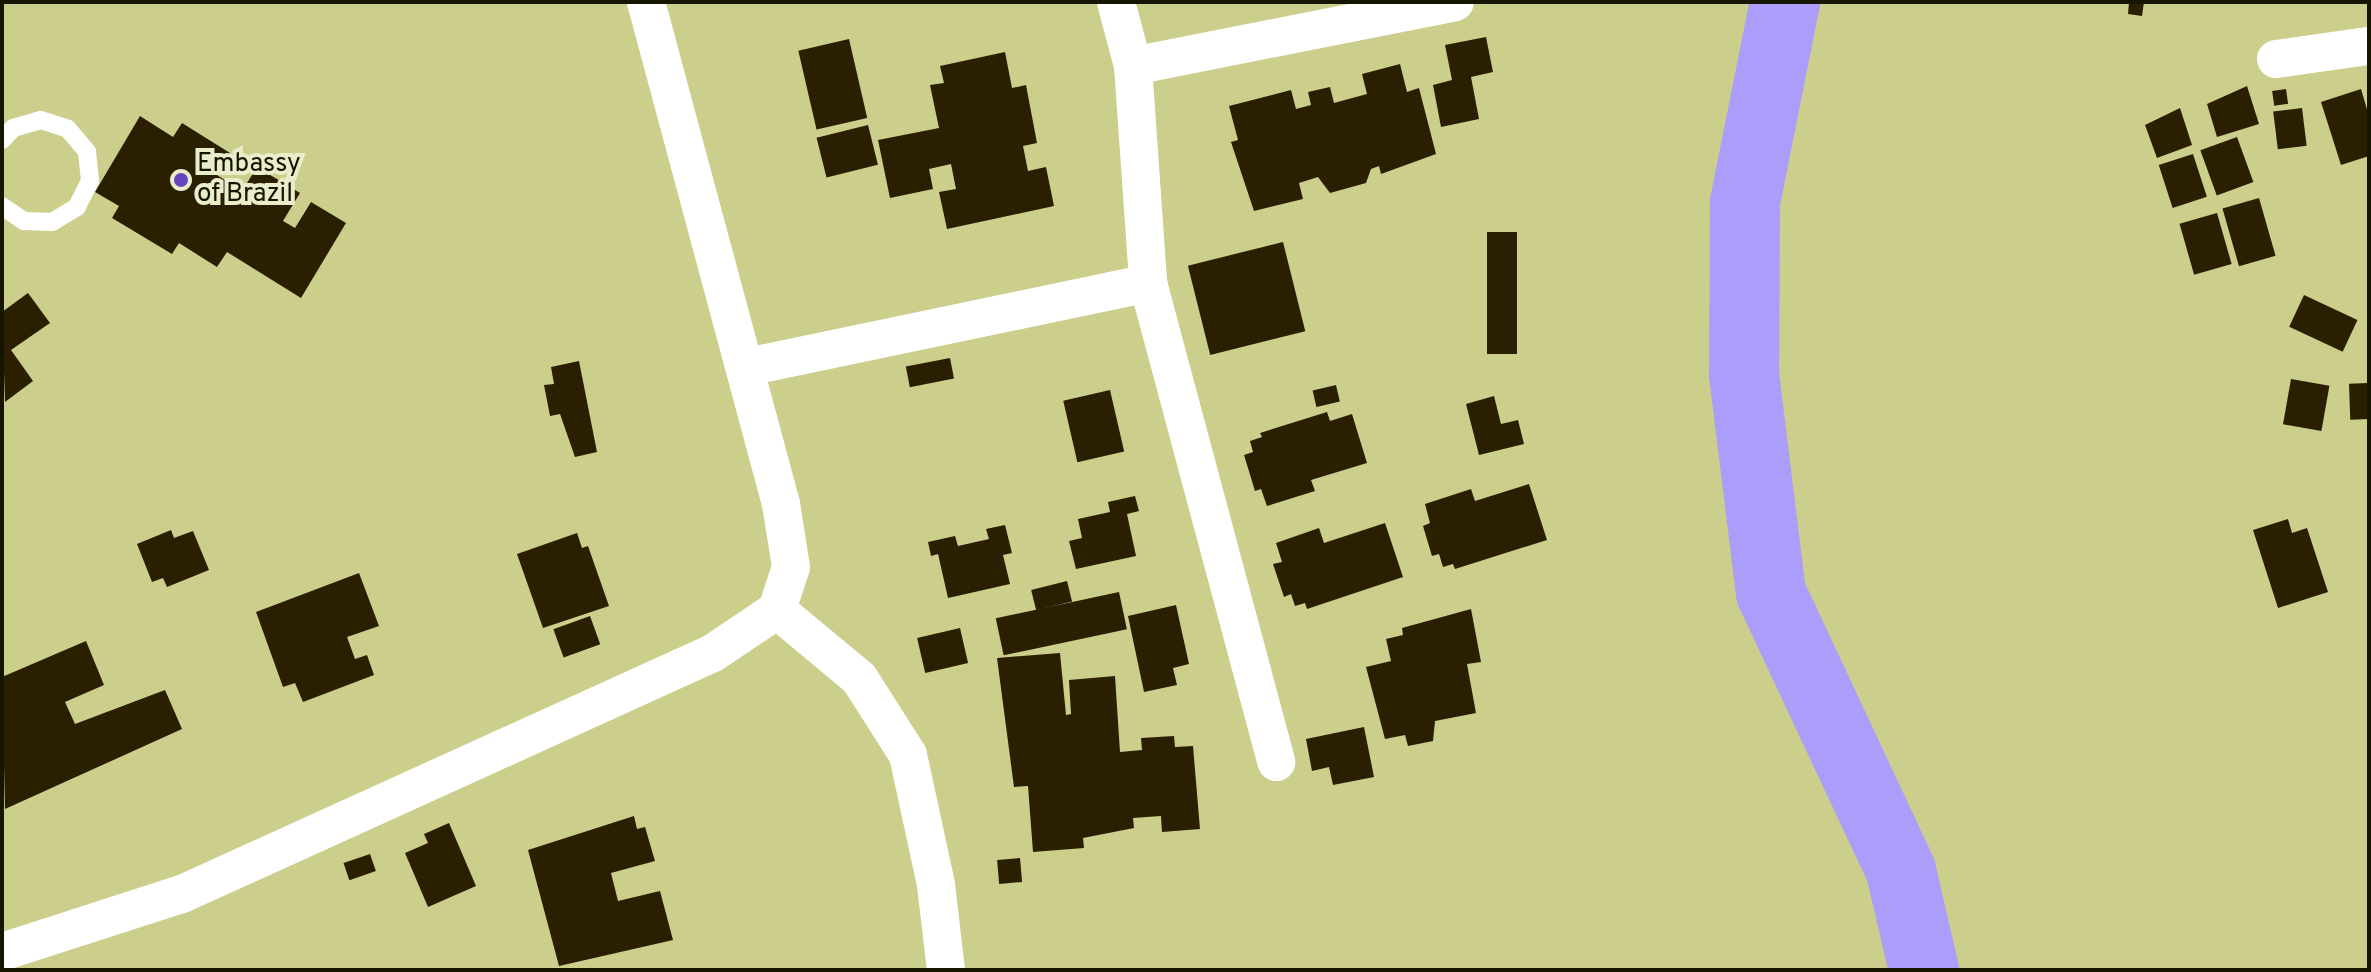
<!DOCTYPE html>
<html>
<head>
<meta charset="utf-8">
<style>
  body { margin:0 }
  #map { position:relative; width:2371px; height:972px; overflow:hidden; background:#cbcf8b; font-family:Overpass,sans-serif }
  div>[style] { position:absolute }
  .river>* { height:70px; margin:-35px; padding:0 35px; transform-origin:35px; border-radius:35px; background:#ad9dfa }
  .building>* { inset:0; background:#2a1f00; transform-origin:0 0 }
  .lane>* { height:18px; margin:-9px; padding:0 9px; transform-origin:9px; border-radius:9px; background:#fff }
  .street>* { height:38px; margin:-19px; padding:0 19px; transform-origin:19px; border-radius:19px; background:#fff }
  .dots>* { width:22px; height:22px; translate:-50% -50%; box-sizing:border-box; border:4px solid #eaedcb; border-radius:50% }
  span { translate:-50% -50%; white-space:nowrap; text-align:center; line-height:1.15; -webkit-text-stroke:8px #eaedcb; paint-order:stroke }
  .poi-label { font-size:26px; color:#151500 }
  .left { translate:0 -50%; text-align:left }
  .frame { position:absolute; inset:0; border:4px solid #151500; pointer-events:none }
</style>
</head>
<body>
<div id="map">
  <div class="river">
    <div style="left:1785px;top:2px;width:205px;rotate:101.3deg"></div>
    <div style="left:1745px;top:203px;width:171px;rotate:90.3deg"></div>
    <div style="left:1744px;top:374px;width:221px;rotate:83deg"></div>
    <div style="left:1771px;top:593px;width:307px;rotate:64.9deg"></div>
    <div style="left:1901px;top:871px;width:102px;rotate:76.9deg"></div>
  </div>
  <div class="building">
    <div style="clip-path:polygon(2129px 2px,2144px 2px,2142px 16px,2128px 14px)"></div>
    <div style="clip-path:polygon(1486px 37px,1493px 72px,1471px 77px,1479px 119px,1441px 127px,1433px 85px,1452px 80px,1445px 45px)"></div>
    <div style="left:849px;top:39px;width:81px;height:52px;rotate:77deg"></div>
    <div style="clip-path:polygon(1005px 52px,1012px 88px,1026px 85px,1037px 143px,1023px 146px,1028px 171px,1046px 167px,1054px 206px,947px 229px,939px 192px,956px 189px,951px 164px,929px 169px,933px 189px,890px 198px,878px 140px,939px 128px,930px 85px,944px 83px,940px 66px)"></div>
    <div style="clip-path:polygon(1400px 64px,1407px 92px,1419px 88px,1436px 154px,1381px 174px,1379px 166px,1371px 169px,1366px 183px,1330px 193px,1318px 177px,1299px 183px,1303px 199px,1254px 211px,1231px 142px,1238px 140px,1229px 106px,1291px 90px,1296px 109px,1311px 105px,1308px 92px,1330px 87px,1334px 103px,1367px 94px,1362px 74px)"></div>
    <div style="clip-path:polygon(2247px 86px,2259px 124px,2217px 137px,2207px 104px)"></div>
    <div style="left:2286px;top:89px;width:15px;height:14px;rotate:82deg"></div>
    <div style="clip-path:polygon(2361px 89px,2369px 116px,2369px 156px,2341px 165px,2321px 102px)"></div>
    <div style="clip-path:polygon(2180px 108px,2192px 145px,2157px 158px,2145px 125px)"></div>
    <div style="left:2302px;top:108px;width:38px;height:29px;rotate:83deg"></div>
    <div style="clip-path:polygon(140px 116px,173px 137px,182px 123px,230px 153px,217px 175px,242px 191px,257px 167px,300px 193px,283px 221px,295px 228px,311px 202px,346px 223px,301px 298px,227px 252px,217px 267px,179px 243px,172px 254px,112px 218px,119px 206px,95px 192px)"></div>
    <div style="left:868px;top:125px;width:41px;height:53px;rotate:76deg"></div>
    <div style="left:2237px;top:137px;width:48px;height:39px;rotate:70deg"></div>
    <div style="left:2193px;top:154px;width:45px;height:36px;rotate:72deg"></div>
    <div style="left:2259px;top:198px;width:60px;height:38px;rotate:74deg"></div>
    <div style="left:2217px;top:213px;width:53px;height:39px;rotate:74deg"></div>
    <div style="left:1487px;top:232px;width:30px;height:122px"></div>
    <div style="left:1283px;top:242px;width:92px;height:98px;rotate:76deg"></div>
    <div style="clip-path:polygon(28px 293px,50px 323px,11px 350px,33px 381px,5px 402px,2px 312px)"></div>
    <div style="left:2304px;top:295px;width:59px;height:35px;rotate:25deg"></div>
    <div style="left:950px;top:358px;width:21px;height:45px;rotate:79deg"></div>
    <div style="clip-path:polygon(579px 361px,597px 452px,575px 457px,560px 414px,550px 416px,544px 385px,554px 384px,551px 367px)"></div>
    <div style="left:2291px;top:379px;width:39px;height:46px;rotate:10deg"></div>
    <div style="left:2368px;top:383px;width:36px;height:19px;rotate:88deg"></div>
    <div style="left:1336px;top:385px;width:17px;height:24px;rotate:77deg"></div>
    <div style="left:1110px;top:390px;width:63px;height:48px;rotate:77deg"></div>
    <div style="clip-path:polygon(1494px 396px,1501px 424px,1518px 420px,1524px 444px,1479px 455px,1466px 404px)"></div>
    <div style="clip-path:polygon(1327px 412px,1330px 421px,1352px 414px,1367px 463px,1311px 480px,1315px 491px,1267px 506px,1261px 489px,1255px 491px,1244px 455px,1253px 452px,1250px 441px,1262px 437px,1260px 433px)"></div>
    <div style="clip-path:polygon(1529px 484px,1547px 540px,1455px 569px,1453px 564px,1443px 567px,1439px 554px,1432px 556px,1423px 526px,1430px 523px,1425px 504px,1471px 489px,1475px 501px)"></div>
    <div style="clip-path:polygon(1135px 496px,1139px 511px,1127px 514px,1136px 556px,1076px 569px,1069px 541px,1082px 538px,1078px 519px,1110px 512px,1108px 502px)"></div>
    <div style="clip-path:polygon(2288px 519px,2292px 533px,2307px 528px,2328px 592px,2278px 608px,2253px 530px)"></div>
    <div style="clip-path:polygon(1385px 523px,1403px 577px,1307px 609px,1305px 603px,1295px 606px,1291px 594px,1284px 597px,1273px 564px,1282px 562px,1276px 543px,1319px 528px,1324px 543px)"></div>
    <div style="clip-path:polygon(1005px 525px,1012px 553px,1003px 555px,1010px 584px,948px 598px,938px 554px,931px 556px,928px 542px,955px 536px,958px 546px,989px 539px,986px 529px)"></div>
    <div style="clip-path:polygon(171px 530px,174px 538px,193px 531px,209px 570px,167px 587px,163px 578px,152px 582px,137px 544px)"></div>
    <div style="clip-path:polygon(577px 533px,582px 548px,588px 546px,609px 606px,543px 628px,517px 554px)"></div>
    <div style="clip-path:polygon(359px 573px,379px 626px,347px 637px,355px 659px,367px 655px,374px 675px,303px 702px,295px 683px,283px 687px,256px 612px)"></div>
    <div style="left:1067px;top:581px;width:21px;height:37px;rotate:76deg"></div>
    <div style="left:1119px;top:592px;width:38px;height:126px;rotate:78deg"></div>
    <div style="clip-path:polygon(1176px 605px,1189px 664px,1173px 668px,1177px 685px,1144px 692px,1128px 616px)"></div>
    <div style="clip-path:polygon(1471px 609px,1481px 662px,1467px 664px,1476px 713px,1435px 721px,1433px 741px,1408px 746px,1405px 735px,1385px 739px,1366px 667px,1391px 661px,1386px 639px,1403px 635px,1402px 628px)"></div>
    <div style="left:590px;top:616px;width:30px;height:39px;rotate:70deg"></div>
    <div style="left:960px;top:628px;width:36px;height:44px;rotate:77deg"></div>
    <div style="clip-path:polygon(86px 641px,104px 685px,65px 702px,75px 724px,165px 690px,182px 729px,5px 809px,2px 677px)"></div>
    <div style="clip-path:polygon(1060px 653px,1066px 715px,1071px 714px,1069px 680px,1115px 676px,1120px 752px,1142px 750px,1141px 738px,1174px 736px,1175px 747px,1193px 746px,1200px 829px,1162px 832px,1161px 816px,1133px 818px,1134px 828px,1083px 838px,1084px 848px,1033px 852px,1028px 786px,1014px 787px,997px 658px)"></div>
    <div style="clip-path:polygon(1364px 727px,1374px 777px,1333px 785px,1329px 767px,1312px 771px,1306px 739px)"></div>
    <div style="clip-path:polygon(634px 816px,637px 829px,645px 827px,655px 861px,611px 873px,618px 901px,660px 891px,673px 940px,559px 966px,528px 850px)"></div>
    <div style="clip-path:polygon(449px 823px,476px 886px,428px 907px,405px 853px,428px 843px,424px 834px)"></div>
    <div style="left:370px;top:854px;width:18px;height:28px;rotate:71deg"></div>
    <div style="left:1020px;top:858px;width:24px;height:23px;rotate:85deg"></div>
  </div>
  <div class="lane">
    <div style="left:2px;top:140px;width:16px;rotate:-47deg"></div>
    <div style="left:13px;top:128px;width:29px;rotate:-16deg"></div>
    <div style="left:41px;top:120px;width:28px;rotate:18deg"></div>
    <div style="left:68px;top:129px;width:30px;rotate:50deg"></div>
    <div style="left:87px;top:152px;width:29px;rotate:84deg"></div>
    <div style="left:90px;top:181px;width:29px;rotate:117deg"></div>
    <div style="left:77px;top:207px;width:29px;rotate:149deg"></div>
    <div style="left:52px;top:222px;width:28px;rotate:-178deg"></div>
    <div style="left:24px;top:221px;width:27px;rotate:-146deg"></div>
  </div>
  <div class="street">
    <div style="left:1116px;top:2px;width:66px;rotate:75.1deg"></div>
    <div style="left:1133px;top:66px;width:218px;rotate:86deg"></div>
    <div style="left:1148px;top:283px;width:496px;rotate:75deg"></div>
    <div style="left:2276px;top:59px;width:94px;rotate:-8deg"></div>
    <div style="left:1133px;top:66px;width:328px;rotate:-11.2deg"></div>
    <div style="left:747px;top:367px;width:410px;rotate:-11.8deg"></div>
    <div style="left:777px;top:610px;width:107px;rotate:39.7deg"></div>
    <div style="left:859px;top:678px;width:91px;rotate:57.5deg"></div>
    <div style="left:908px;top:755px;width:133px;rotate:77.8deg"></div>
    <div style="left:936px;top:885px;width:86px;rotate:83.3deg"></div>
    <div style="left:2px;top:952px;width:189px;rotate:-17.9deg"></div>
    <div style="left:182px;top:894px;width:583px;rotate:-24.41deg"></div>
    <div style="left:713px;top:653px;width:77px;rotate:-33.9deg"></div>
    <div style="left:777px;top:610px;width:45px;rotate:-72deg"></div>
    <div style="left:791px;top:567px;width:64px;rotate:-99deg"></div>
    <div style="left:781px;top:504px;width:520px;rotate:-105.05deg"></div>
  </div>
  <div class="dots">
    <div style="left:181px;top:180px;background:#6545bd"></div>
  </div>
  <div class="poi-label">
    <span class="left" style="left:197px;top:180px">Embassy<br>of Brazil</span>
  </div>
  <div class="frame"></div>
</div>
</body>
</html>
